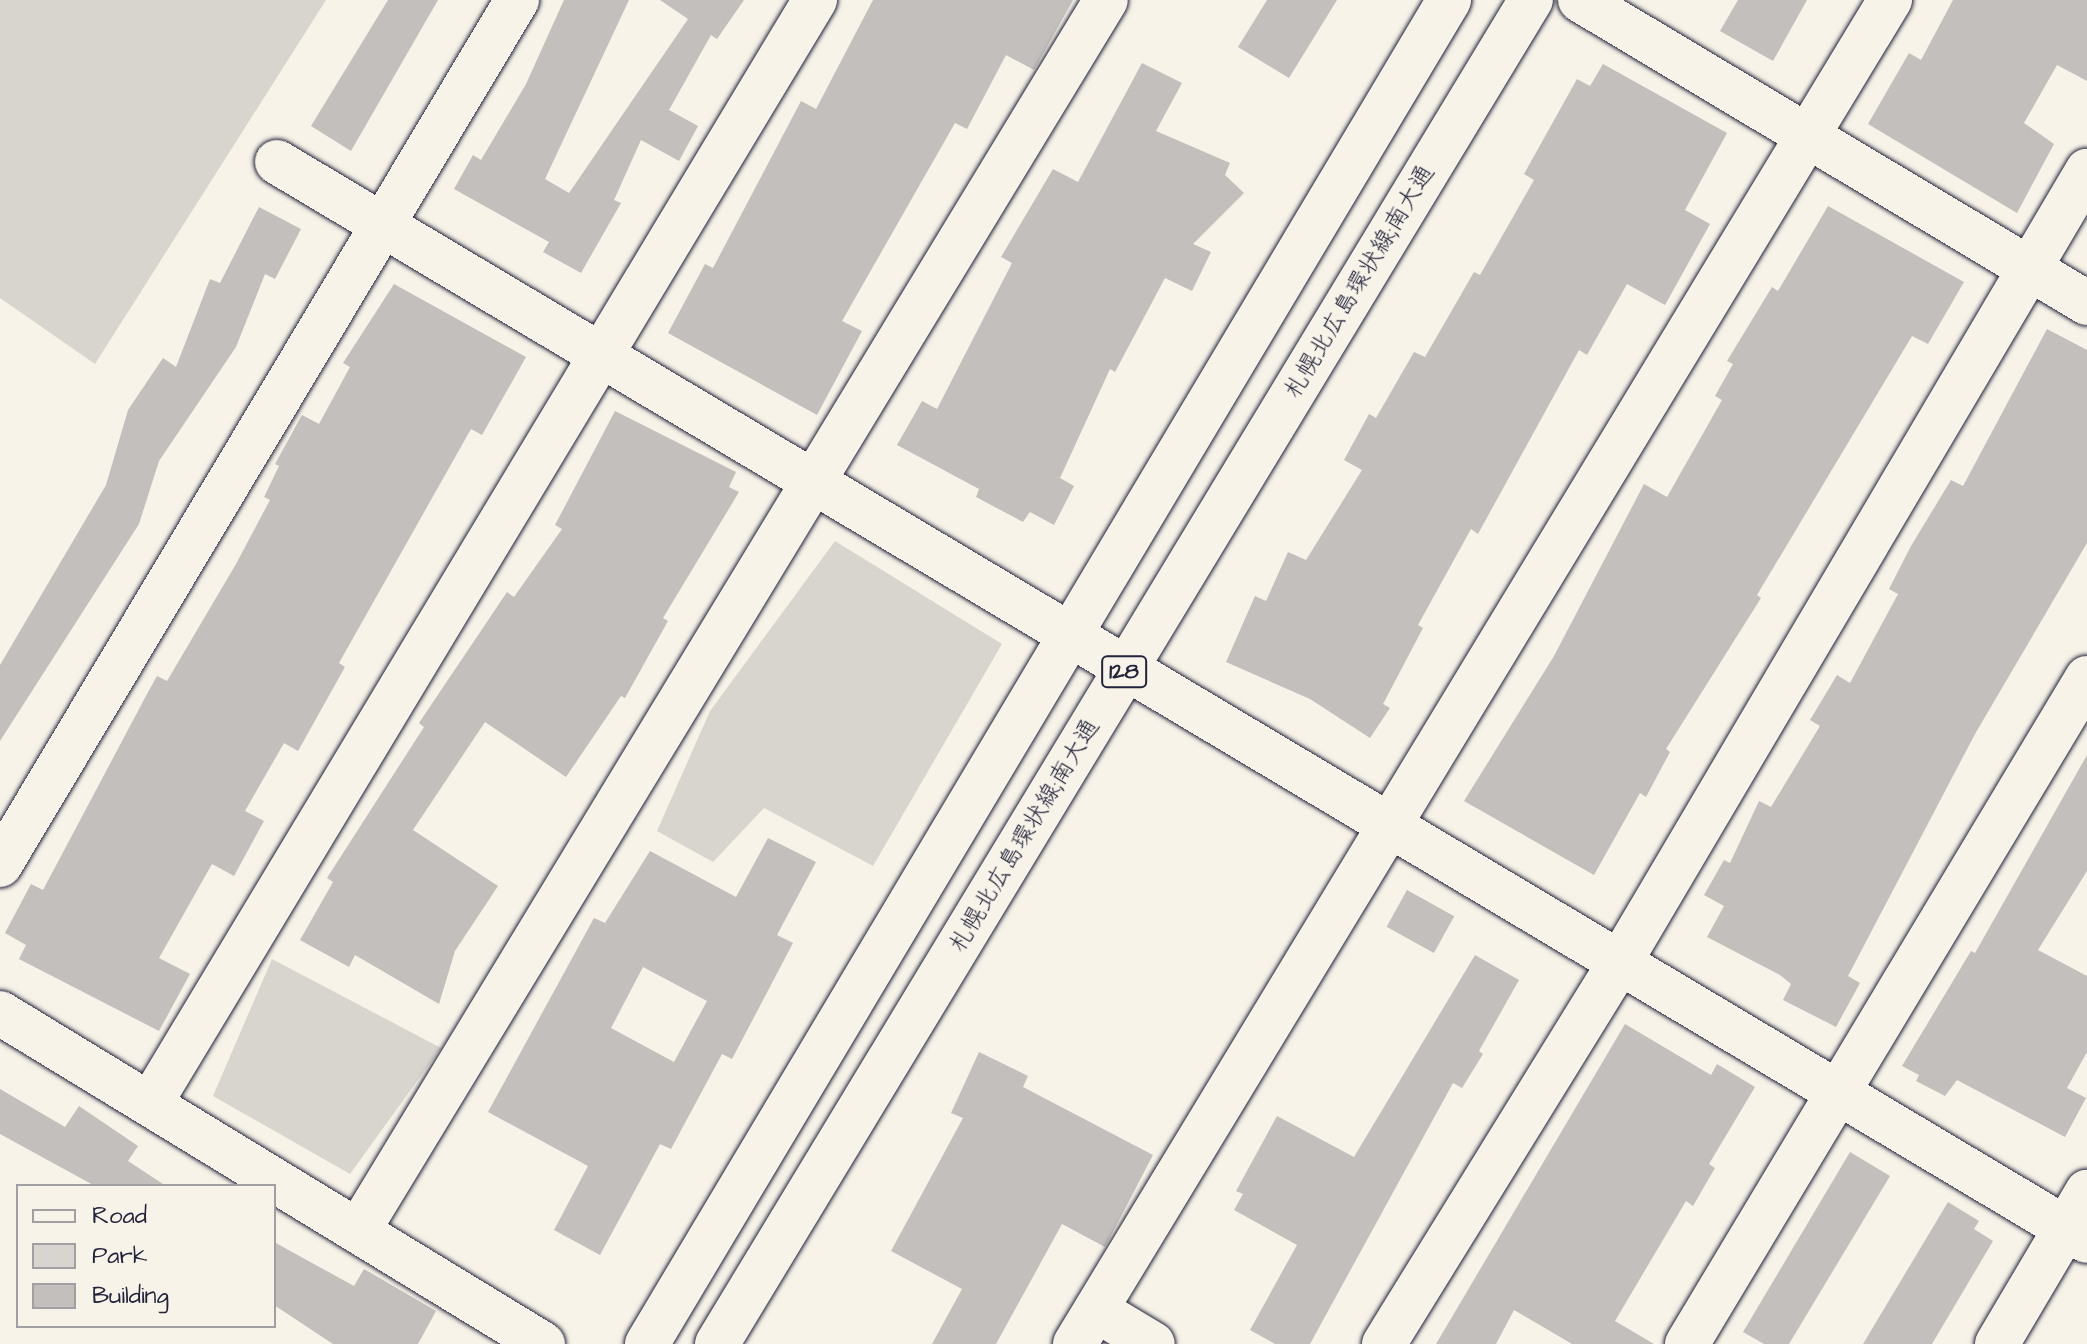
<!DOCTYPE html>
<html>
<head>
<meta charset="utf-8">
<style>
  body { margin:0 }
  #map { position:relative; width:2087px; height:1344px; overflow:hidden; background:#f7f3e8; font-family:"Architects Daughter","Klee One",sans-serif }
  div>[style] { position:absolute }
  .green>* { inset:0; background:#d8d5cf }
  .building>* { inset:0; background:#c2bfbd; transform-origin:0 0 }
  .roads { filter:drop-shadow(0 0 2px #22223b) drop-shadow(0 0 2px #22223b) }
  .minor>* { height:44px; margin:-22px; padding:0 22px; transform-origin:22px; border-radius:22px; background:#f7f3e8 }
  .primary>* { height:44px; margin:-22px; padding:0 22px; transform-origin:22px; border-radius:22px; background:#f7f3e8 }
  span { translate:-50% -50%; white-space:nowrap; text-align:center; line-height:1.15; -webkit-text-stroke:7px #f7f3e8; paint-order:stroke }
  .shield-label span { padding:2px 6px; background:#f7f3e8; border:2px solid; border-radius:6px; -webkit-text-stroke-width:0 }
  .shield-label { font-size:22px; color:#22223b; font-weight:700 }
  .street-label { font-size:24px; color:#22223b }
  .legend { position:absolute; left:16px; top:1184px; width:260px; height:144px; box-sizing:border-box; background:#f7f3e8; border:2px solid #a29fa3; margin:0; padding:10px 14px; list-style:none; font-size:24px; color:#22223b }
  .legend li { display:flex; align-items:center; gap:16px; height:40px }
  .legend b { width:40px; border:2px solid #a29fa3 }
</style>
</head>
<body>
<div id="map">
  <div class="green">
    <div style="clip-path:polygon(0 0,326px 0,95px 364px,0 298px)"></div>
    <div style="clip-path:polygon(835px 541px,1002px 644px,873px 866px,764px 808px,713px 862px,657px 831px,710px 711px)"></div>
    <div style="clip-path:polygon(272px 959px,441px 1048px,350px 1174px,213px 1096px)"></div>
  </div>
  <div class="building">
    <div style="clip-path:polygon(388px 0,438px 0,351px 151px,311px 126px)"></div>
    <div style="clip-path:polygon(564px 0,629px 0,545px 179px,569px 193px,688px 19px,660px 0,744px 0,717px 39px,711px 35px,669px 110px,698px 126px,679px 161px,641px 140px,614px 200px,621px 203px,581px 273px,543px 252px,549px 242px,454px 189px,473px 155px,481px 160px,526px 84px)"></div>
    <div style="clip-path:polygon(873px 0,1073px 0,1034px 70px,1006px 55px,967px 129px,955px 123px,842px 321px,862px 331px,817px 415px,668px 333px,705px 264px,713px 268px,801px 101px,816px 109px)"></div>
    <div style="clip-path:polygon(1267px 0,1337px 0,1289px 78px,1238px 47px)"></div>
    <div style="clip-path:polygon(1738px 0,1807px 0,1773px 61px,1720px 31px)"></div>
    <div style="clip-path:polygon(1953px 0,2087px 0,2087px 81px,2057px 65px,2024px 123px,2054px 144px,2017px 213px,1868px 124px,1909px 53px,1921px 60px)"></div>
    <div style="clip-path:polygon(1142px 63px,1182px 83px,1156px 131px,1230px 163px,1225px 175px,1244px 193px,1193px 244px,1211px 252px,1192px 291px,1165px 278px,1115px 372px,1110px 369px,1060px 478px,1074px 486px,1054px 525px,1030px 512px,1023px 522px,976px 497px,979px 489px,897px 445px,922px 401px,937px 409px,1012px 263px,1001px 257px,1053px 169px,1078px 182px)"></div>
    <div style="clip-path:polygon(1603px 64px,1727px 133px,1685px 210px,1710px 224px,1665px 305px,1627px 284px,1587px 355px,1579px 350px,1478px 534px,1471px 529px,1418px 625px,1423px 628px,1383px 704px,1390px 708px,1370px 738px,1310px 699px,1226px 662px,1255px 596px,1266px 601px,1288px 552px,1306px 560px,1362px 470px,1344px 460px,1369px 414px,1376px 418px,1414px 352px,1425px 357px,1474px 272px,1480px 275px,1534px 180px,1524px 174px,1577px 79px,1590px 86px)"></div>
    <div style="clip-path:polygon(1828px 206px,1964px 282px,1928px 344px,1912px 336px,1757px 595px,1761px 598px,1666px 749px,1670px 752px,1646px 797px,1640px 793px,1594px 875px,1464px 801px,1554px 656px,1644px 484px,1667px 497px,1722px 400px,1715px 396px,1733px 364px,1727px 361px,1772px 287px,1778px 291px)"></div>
    <div style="clip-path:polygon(259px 207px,301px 229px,275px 279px,265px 274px,236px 347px,159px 461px,139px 524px,0 741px,0 665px,106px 485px,128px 410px,163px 358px,176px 367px,210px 279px,220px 283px)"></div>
    <div style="clip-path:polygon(394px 284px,526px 357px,482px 435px,471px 429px,339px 663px,345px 667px,298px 751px,284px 743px,245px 811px,264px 821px,234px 876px,212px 864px,159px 958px,190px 974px,159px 1031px,19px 959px,26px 945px,5px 933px,31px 884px,43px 890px,147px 694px,157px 676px,167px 681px,236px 564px,270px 500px,264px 497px,279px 466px,275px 464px,302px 415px,319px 424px,350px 367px,343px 363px)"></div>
    <div style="clip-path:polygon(2047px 329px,2087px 350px,2087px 543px,1975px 734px,1848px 976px,1860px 983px,1836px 1027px,1783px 1000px,1791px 984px,1780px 975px,1707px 937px,1724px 906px,1704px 895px,1724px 860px,1730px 863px,1759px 801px,1771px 807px,1820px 726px,1810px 720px,1837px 675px,1850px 683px,1898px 594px,1889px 589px,1911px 546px,1951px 480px,1963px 486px)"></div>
    <div style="clip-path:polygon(615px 411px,736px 472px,729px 487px,739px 492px,663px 618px,668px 621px,625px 698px,621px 696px,566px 777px,485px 722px,413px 830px,498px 886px,455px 951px,439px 1004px,355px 955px,349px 967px,300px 940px,333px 882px,327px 878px,424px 727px,419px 723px,507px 592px,514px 597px,562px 529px,555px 525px)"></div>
    <div style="clip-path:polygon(2087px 755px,2087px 871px,2038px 950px,2087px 976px,2087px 1052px,2067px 1088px,2086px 1098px,2065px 1137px,1957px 1080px,1945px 1096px,1916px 1081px,1919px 1075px,1902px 1066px,1971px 951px,1975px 953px)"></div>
    <div style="clip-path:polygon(evenodd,768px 838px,816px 862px,777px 935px,793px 943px,732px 1059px,722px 1054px,671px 1149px,660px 1144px,600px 1255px,554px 1230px,588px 1166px,488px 1112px,594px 918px,605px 923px,650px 851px,736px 897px,768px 838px,643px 967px,707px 1001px,674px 1062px,611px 1028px,643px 967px)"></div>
    <div style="left:1407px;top:890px;width:54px;height:42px;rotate:29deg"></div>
    <div style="clip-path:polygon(1475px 955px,1519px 980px,1479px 1051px,1483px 1054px,1462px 1088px,1453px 1083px,1310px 1344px,1275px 1344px,1250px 1330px,1297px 1245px,1234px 1210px,1243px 1194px,1236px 1191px,1277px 1116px,1354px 1157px)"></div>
    <div style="clip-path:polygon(1625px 1024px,1711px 1075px,1717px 1064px,1755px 1087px,1709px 1164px,1715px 1168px,1693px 1206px,1686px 1201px,1615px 1321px,1654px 1344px,1572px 1344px,1514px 1310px,1496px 1344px,1436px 1344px)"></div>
    <div style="clip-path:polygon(979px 1052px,1028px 1076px,1023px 1087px,1153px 1155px,1105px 1247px,1062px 1224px,996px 1344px,932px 1344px,962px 1289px,891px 1251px,963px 1118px,951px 1113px)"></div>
    <div style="clip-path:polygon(0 1089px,65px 1127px,79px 1106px,138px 1146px,128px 1161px,166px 1186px,95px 1186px,0 1134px)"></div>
    <div style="clip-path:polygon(1850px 1152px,1890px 1176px,1789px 1344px,1764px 1344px,1743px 1332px)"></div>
    <div style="clip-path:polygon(1948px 1202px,1979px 1221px,1974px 1229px,1993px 1241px,1932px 1344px,1863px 1344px)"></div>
    <div style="clip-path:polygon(274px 1242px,354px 1286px,364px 1269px,436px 1311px,418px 1344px,333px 1344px,274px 1305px)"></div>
  </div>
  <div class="roads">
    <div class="minor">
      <div style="left:1580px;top:0;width:591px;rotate:30.86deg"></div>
      <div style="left:277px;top:162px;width:2107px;rotate:30.8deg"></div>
      <div style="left:0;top:865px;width:1008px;rotate:-59.13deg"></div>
      <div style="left:0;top:1013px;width:636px;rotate:31.37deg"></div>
      <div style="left:150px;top:1104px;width:1289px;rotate:-58.94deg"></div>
      <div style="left:358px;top:1231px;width:1440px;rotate:-58.72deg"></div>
      <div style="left:1096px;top:1310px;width:66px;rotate:30.8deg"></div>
      <div style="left:1075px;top:1344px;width:1572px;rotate:-58.77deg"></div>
      <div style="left:1384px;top:1344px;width:449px;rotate:-58.3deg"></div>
      <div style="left:1620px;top:962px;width:919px;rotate:-59.44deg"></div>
      <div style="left:1687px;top:1344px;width:777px;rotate:-59.01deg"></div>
      <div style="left:1997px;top:1344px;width:177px;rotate:-59.4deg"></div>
    </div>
    <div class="primary">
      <div style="left:647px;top:1344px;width:1565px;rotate:-59.17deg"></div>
      <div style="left:717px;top:1344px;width:1571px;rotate:-58.8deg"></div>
    </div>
  </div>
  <div class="shield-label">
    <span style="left:1124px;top:672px">128</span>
  </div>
  <div class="street-label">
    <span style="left:1360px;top:282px;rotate:-59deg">札幌北広島環状線;南大通</span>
    <span style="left:1025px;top:836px;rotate:-59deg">札幌北広島環状線;南大通</span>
  </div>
  <ul class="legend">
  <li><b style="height:10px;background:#f7f3e8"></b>Road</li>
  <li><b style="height:22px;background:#d8d5cf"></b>Park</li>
  <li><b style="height:22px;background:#c2bfbd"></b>Building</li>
  </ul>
</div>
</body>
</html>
